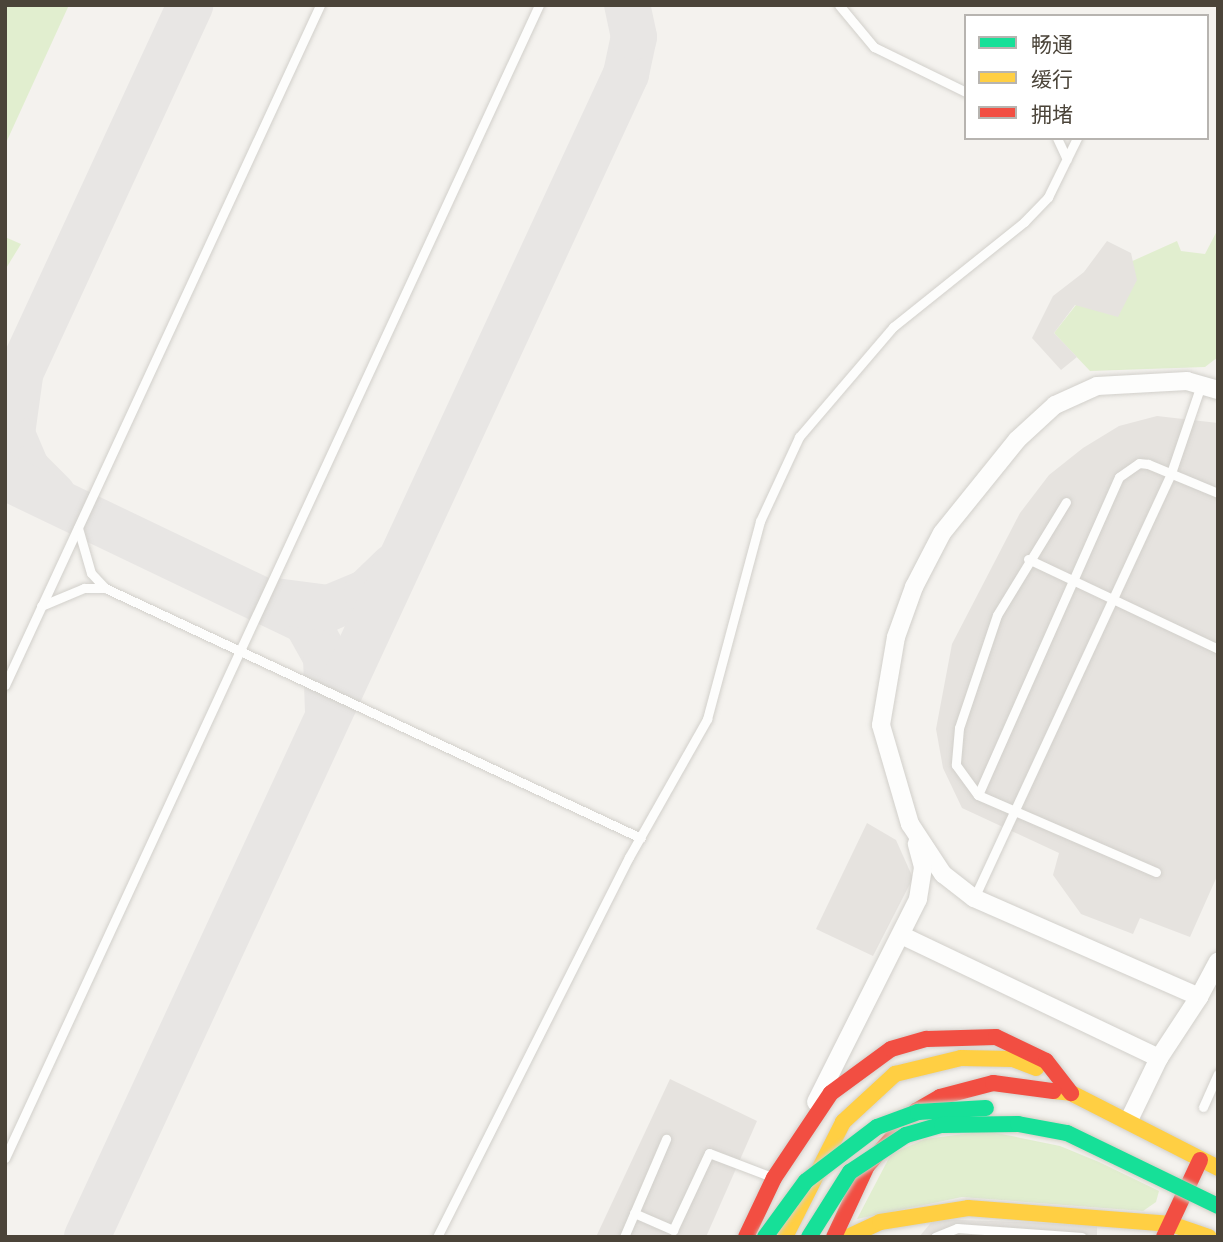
<!DOCTYPE html>
<html>
<head>
<meta charset="utf-8">
<style>
  body { margin:0 }
  #map { position:relative; width:1223px; height:1242px; overflow:hidden; background:#f4f2ee; font-family:"DejaVu Sans","Noto Sans SC",sans-serif }
  div>[style] { position:absolute }
  .green>* { inset:0; background:#e1eecf }
  .parking>* { inset:0; background:#e6e3df }
  .taxiway>* { height:46px; margin:-23px; padding:0 23px; transform-origin:23px; border-radius:23px; background:#e8e6e4 }
  .roads { filter:drop-shadow(0 0 2px #d2d0cb) drop-shadow(0 0 2px #d2d0cb) }
  .lane>* { height:9px; margin:-4.5px; padding:0 4.5px; transform-origin:4.5px; border-radius:4.5px; background:#fdfdfc }
  .street>* { height:18px; margin:-9px; padding:0 9px; transform-origin:9px; border-radius:9px; background:#fdfdfc }
  .slow>* { height:16px; margin:-8px; padding:0 8px; transform-origin:8px; border-radius:8px; background:#ffcf43 }
  .jam>* { height:16px; margin:-8px; padding:0 8px; transform-origin:8px; border-radius:8px; background:#f24e42 }
  .bridges { filter:drop-shadow(0 0 2px #d3cfc5) drop-shadow(0 0 2px #d3cfc5) }
  .fast-bridge>* { height:16px; margin:-8px; padding:0 8px; transform-origin:8px; border-radius:8px; background:#16e098 }
  span { translate:-50% -50%; white-space:nowrap; text-align:center; line-height:1.15; -webkit-text-stroke:6px #fff; paint-order:stroke }
  .frame { position:absolute; inset:0; border:7px solid #4b4439; pointer-events:none }
  .legend { position:absolute; left:964px; top:14px; width:245px; height:126px; box-sizing:border-box; background:#fff; border:2px solid #b7b4b0; margin:0; padding:9px 12px; list-style:none; font-size:21px; color:#4b4439 }
  .legend li { display:flex; align-items:center; gap:14px; height:35px }
  .legend b { width:35px; border:2px solid #b7b4b0 }
</style>
</head>
<body>
<div id="map">
  <div class="green">
    <div style="clip-path:polygon(5px 5px,69px 5px,5px 145px)"></div>
    <div style="clip-path:polygon(1218px 229px,1218px 357px,1205px 367px,1090px 371px,1054px 333px,1076px 305px,1128px 263px,1177px 241px,1181px 251px,1205px 254px)"></div>
    <div style="clip-path:polygon(5px 237px,21px 244px,5px 270px)"></div>
    <div style="clip-path:polygon(987px 1131px,1060px 1146px,1099px 1162px,1159px 1191px,1156px 1202px,1143px 1211px,962px 1197px,857px 1219px,891px 1154px,925px 1139px)"></div>
  </div>
  <div class="parking">
    <div style="clip-path:polygon(1107px 241px,1131px 253px,1137px 280px,1118px 317px,1075px 305px,1054px 333px,1077px 357px,1061px 370px,1032px 338px,1053px 296px,1084px 272px)"></div>
    <div style="clip-path:polygon(1157px 416px,1218px 423px,1218px 874px,1190px 937px,1140px 918px,1133px 934px,1081px 914px,1053px 875px,1059px 853px,962px 808px,943px 768px,936px 729px,952px 644px,1020px 513px,1049px 475px,1083px 448px,1119px 426px)"></div>
    <div style="clip-path:polygon(867px 823px,896px 840px,913px 878px,873px 956px,816px 929px)"></div>
    <div style="clip-path:polygon(670px 1079px,757px 1121px,706px 1237px,596px 1237px)"></div>
    <div style="clip-path:polygon(934px 1219px,1097px 1225px,1097px 1237px,919px 1237px)"></div>
  </div>
  <div class="taxiway">
    <div style="left:20px;top:376px;width:59px;rotate:97.9deg"></div>
    <div style="left:12px;top:434px;width:38px;rotate:67deg"></div>
    <div style="left:27px;top:469px;width:37px;rotate:45deg"></div>
    <div style="left:5px;top:406px;width:442px;rotate:-65.2deg"></div>
    <div style="left:5px;top:477px;width:334px;rotate:25.6deg"></div>
    <div style="left:306px;top:621px;width:41px;rotate:60.9deg"></div>
    <div style="left:326px;top:657px;width:55px;rotate:87.9deg"></div>
    <div style="left:275px;top:601px;width:54px;rotate:7.4deg"></div>
    <div style="left:329px;top:608px;width:41px;rotate:-22.8deg"></div>
    <div style="left:367px;top:592px;width:37px;rotate:-44deg"></div>
    <div style="left:87px;top:1237px;width:1282px;rotate:-65.13deg"></div>
    <div style="left:626px;top:74px;width:38px;rotate:-78deg"></div>
    <div style="left:634px;top:37px;width:33px;rotate:-102deg"></div>
  </div>
  <div class="roads">
    <div class="lane">
      <div style="left:839px;top:5px;width:55px;rotate:50.2deg"></div>
      <div style="left:874px;top:47px;width:102px;rotate:26.1deg"></div>
      <div style="left:1057px;top:138px;width:23px;rotate:65deg"></div>
      <div style="left:1066px;top:502px;width:132px;rotate:121.4deg"></div>
      <div style="left:997px;top:615px;width:119px;rotate:108.6deg"></div>
      <div style="left:959px;top:728px;width:37px;rotate:95deg"></div>
      <div style="left:956px;top:765px;width:37px;rotate:54deg"></div>
      <div style="left:978px;top:795px;width:194px;rotate:23.4deg"></div>
      <div style="left:78px;top:528px;width:47px;rotate:73.9deg"></div>
      <div style="left:91px;top:573px;width:21px;rotate:47deg"></div>
      <div style="left:1028px;top:559px;width:210px;rotate:25.3deg"></div>
      <div style="left:41px;top:606px;width:47px;rotate:-22.7deg"></div>
      <div style="left:84px;top:588px;width:21px"></div>
      <div style="left:105px;top:588px;width:591px;rotate:25.01deg"></div>
      <div style="left:5px;top:685px;width:749px;rotate:-65.14deg"></div>
      <div style="left:978px;top:795px;width:348px;rotate:-66.1deg"></div>
      <div style="left:1119px;top:477px;width:24px;rotate:-35deg"></div>
      <div style="left:1139px;top:463px;width:9px;rotate:6deg"></div>
      <div style="left:1148px;top:464px;width:76px;rotate:22.5deg"></div>
      <div style="left:974px;top:898px;width:468px;rotate:-65.1deg"></div>
      <div style="left:1171px;top:473px;width:93px;rotate:-71.2deg"></div>
      <div style="left:1203px;top:1107px;width:36px;rotate:-66deg"></div>
      <div style="left:5px;top:1158px;width:1271px;rotate:-65.15deg"></div>
      <div style="left:634px;top:1213px;width:43px;rotate:23.6deg"></div>
      <div style="left:673px;top:1230px;width:85px;rotate:-64.9deg"></div>
      <div style="left:709px;top:1153px;width:67px;rotate:20.9deg"></div>
      <div style="left:437px;top:1237px;width:426px;rotate:-63.2deg"></div>
      <div style="left:629px;top:857px;width:159px;rotate:-60.5deg"></div>
      <div style="left:707px;top:719px;width:205px;rotate:-75deg"></div>
      <div style="left:760px;top:521px;width:93px;rotate:-65.1deg"></div>
      <div style="left:799px;top:437px;width:145px;rotate:-49.5deg"></div>
      <div style="left:893px;top:327px;width:168px;rotate:-38.7deg"></div>
      <div style="left:1024px;top:222px;width:35px;rotate:-46deg"></div>
      <div style="left:1048px;top:197px;width:66px;rotate:-63.8deg"></div>
      <div style="left:624px;top:1237px;width:107px;rotate:-66.8deg"></div>
      <div style="left:935px;top:1237px;width:24px;rotate:-22deg"></div>
      <div style="left:957px;top:1228px;width:125px;rotate:4.1deg"></div>
    </div>
    <div class="street">
      <div style="left:1218px;top:390px;width:32px;rotate:-164deg"></div>
      <div style="left:1187px;top:381px;width:90px;rotate:176.8deg"></div>
      <div style="left:1097px;top:386px;width:46px;rotate:155.7deg"></div>
      <div style="left:1055px;top:405px;width:52px;rotate:137.4deg"></div>
      <div style="left:1017px;top:440px;width:119px;rotate:128.9deg"></div>
      <div style="left:942px;top:533px;width:61px;rotate:117.4deg"></div>
      <div style="left:914px;top:587px;width:53px;rotate:109.8deg"></div>
      <div style="left:896px;top:637px;width:89px;rotate:99.7deg"></div>
      <div style="left:881px;top:725px;width:103px;rotate:73.7deg"></div>
      <div style="left:910px;top:824px;width:60px;rotate:56.6deg"></div>
      <div style="left:943px;top:874px;width:39px;rotate:38deg"></div>
      <div style="left:974px;top:898px;width:246px;rotate:23.7deg"></div>
      <div style="left:1199px;top:997px;width:40px;rotate:-62deg"></div>
      <div style="left:901px;top:935px;width:286px;rotate:25.5deg"></div>
      <div style="left:1159px;top:1058px;width:73px;rotate:-56.7deg"></div>
      <div style="left:816px;top:1102px;width:227px;rotate:-63.3deg"></div>
      <div style="left:918px;top:899px;width:32px;rotate:-81deg"></div>
      <div style="left:923px;top:867px;width:24px;rotate:-105deg"></div>
      <div style="left:1129px;top:1120px;width:69px;rotate:-64.2deg"></div>
    </div>
    <div class="slow">
      <div style="left:1053px;top:1091px;width:18px;rotate:6deg"></div>
      <div style="left:1071px;top:1093px;width:165px;rotate:27deg"></div>
      <div style="left:785px;top:1237px;width:129px;rotate:-63.2deg"></div>
      <div style="left:843px;top:1122px;width:71px;rotate:-42.7deg"></div>
      <div style="left:895px;top:1074px;width:68px;rotate:-13.6deg"></div>
      <div style="left:961px;top:1058px;width:52px;rotate:1.1deg"></div>
      <div style="left:1013px;top:1059px;width:25px;rotate:21deg"></div>
      <div style="left:848px;top:1237px;width:35px;rotate:-25deg"></div>
      <div style="left:880px;top:1222px;width:89px;rotate:-9deg"></div>
      <div style="left:968px;top:1208px;width:204px;rotate:4.5deg"></div>
      <div style="left:1171px;top:1224px;width:40px;rotate:18.9deg"></div>
    </div>
    <div class="jam">
      <div style="left:746px;top:1237px;width:65px;rotate:-64.6deg"></div>
      <div style="left:774px;top:1178px;width:102px;rotate:-56.2deg"></div>
      <div style="left:831px;top:1093px;width:74px;rotate:-36.3deg"></div>
      <div style="left:891px;top:1049px;width:37px;rotate:-16deg"></div>
      <div style="left:927px;top:1039px;width:69px;rotate:-1.7deg"></div>
      <div style="left:996px;top:1037px;width:55px;rotate:25.6deg"></div>
      <div style="left:1046px;top:1061px;width:41px;rotate:52deg"></div>
      <div style="left:834px;top:1237px;width:78px;rotate:-65.1deg"></div>
      <div style="left:867px;top:1166px;width:74px;rotate:-48.3deg"></div>
      <div style="left:916px;top:1111px;width:28px;rotate:-30deg"></div>
      <div style="left:940px;top:1097px;width:55px;rotate:-14.8deg"></div>
      <div style="left:993px;top:1083px;width:61px;rotate:7.6deg"></div>
      <div style="left:1164px;top:1237px;width:85px;rotate:-64.9deg"></div>
    </div>
  </div>
  <div class="bridges">
    <div class="fast-bridge">
      <div style="left:765px;top:1237px;width:69px;rotate:-53.8deg"></div>
      <div style="left:806px;top:1181px;width:89px;rotate:-37.3deg"></div>
      <div style="left:877px;top:1127px;width:44px;rotate:-20.1deg"></div>
      <div style="left:918px;top:1112px;width:68px;rotate:-3.4deg"></div>
      <div style="left:809px;top:1237px;width:77px;rotate:-57.8deg"></div>
      <div style="left:850px;top:1172px;width:67px;rotate:-33.5deg"></div>
      <div style="left:906px;top:1135px;width:37px;rotate:-16deg"></div>
      <div style="left:942px;top:1125px;width:76px;rotate:-0.8deg"></div>
      <div style="left:1018px;top:1124px;width:50px;rotate:10.4deg"></div>
      <div style="left:1067px;top:1133px;width:168px;rotate:25.8deg"></div>
    </div>
  </div>
  <div class="frame"></div>
  <ul class="legend">
  <li><b style="height:9px;background:#16e098"></b>畅通</li>
  <li><b style="height:9px;background:#ffcf43"></b>缓行</li>
  <li><b style="height:9px;background:#f24e42"></b>拥堵</li>
  </ul>
</div>
</body>
</html>
